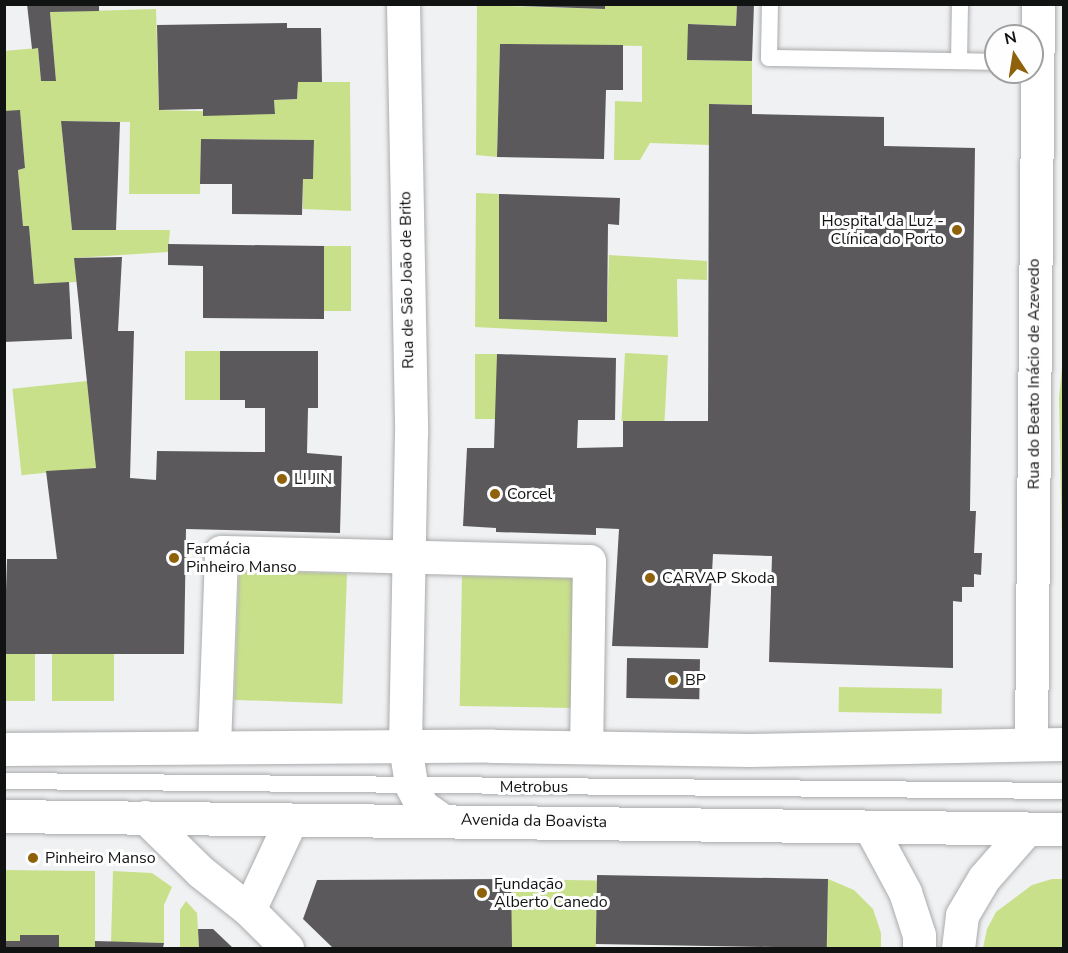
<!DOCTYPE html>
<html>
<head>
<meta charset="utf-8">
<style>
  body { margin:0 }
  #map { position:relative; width:1068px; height:953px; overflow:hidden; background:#f0f1f3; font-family:"Nunito Sans",sans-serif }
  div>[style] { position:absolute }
  .green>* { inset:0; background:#c9e08b; transform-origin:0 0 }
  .building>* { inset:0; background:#5b595b; transform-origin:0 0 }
  .roads { filter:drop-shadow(0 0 2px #aaabac) drop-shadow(0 0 2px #aaabac) }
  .lane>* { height:16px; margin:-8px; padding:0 8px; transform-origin:8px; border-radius:8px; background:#fff }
  .street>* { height:33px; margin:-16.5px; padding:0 16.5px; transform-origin:16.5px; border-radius:16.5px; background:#fff }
  .secondary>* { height:33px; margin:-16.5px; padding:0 16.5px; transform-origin:16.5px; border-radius:16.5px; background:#fff }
  .primary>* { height:33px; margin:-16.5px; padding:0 16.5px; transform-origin:16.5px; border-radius:16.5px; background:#fff }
  .highway>* { height:33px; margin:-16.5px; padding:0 16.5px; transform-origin:16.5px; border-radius:16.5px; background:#fff }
  .dots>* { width:16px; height:16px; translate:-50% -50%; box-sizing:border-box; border:3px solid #fefeff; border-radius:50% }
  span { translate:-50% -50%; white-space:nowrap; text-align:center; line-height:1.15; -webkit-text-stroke:6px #fefeff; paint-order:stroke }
  .poi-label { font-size:16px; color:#111212 }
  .right { translate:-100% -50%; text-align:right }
  .left { translate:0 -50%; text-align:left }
  .street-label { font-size:16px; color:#111212 }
  .frame { position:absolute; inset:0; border:6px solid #111212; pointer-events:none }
  .north { position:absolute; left:984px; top:24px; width:60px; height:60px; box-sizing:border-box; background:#fefeff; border:2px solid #9fa0a0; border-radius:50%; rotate:348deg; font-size:16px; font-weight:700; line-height:24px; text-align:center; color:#111212 }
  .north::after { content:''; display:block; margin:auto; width:21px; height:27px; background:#8f610a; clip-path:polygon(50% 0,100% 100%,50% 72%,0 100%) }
</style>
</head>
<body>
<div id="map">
  <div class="green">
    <div style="clip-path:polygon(605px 4px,737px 5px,736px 26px,689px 24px,688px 60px,752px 61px,752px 105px,710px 104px,709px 145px,650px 143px,640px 160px,614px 160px,615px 101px,642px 102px,642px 46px,500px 44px,497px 157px,476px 155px,477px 5px,605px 9px)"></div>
    <div style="clip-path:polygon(156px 9px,159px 110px,275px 113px,274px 100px,297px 99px,298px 82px,350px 82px,351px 211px,303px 209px,303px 179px,313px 179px,314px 140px,201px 139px,200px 194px,129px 194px,130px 122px,61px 121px,72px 230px,170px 230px,168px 252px,75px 258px,77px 282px,34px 284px,29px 226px,23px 226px,18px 170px,25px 168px,20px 111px,5px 111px,4px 51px,38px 48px,41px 81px,56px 81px,50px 12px)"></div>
    <div style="clip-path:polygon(476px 193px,499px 194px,499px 319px,607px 322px,609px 255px,707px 261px,707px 280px,677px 279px,678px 337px,475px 327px)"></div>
    <div style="left:324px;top:246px;width:27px;height:65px"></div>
    <div style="left:185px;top:351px;width:35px;height:49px"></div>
    <div style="left:625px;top:353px;width:43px;height:68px;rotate:3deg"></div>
    <div style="left:475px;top:354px;width:22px;height:65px"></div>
    <div style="clip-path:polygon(1063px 358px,1064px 358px,1063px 593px,1059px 398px)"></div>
    <div style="left:87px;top:381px;width:87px;height:75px;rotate:84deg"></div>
    <div style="left:239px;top:570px;width:108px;height:130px;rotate:2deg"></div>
    <div style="left:462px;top:576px;width:113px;height:130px;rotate:1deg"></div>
    <div style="left:52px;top:653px;width:62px;height:48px"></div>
    <div style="left:4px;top:654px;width:31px;height:47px"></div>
    <div style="left:839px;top:687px;width:103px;height:25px;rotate:1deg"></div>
    <div style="clip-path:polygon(4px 870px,95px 871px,95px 948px,59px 948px,59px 935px,20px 935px,20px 941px,5px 941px)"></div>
    <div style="clip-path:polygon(113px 871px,152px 873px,172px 887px,164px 905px,164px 943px,111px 942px)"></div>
    <div style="left:511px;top:879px;width:86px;height:69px;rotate:1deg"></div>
    <div style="clip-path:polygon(828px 879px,854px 890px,873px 909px,881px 933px,881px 948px,827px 948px)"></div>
    <div style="clip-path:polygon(1052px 879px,1063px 879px,1063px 948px,983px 948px,987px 929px,996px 912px,1032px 885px)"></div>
    <div style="clip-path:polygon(186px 901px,197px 913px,199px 948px,180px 948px,180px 910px)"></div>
  </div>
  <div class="building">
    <div style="clip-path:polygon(27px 4px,99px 4px,99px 11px,50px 12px,56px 81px,41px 81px,38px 48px,32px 49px)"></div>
    <div style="clip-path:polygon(521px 4px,605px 4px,605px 9px,521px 6px)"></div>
    <div style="clip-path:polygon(737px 4px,754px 4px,752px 61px,687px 60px,688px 24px,736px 26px)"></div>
    <div style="clip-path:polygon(287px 23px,287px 28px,321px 28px,322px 82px,298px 82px,297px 99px,274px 100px,275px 114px,203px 116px,203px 109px,159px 110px,157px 25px)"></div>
    <div style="clip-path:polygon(500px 44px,623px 45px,623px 90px,606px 90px,604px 159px,497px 157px)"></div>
    <div style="clip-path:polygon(709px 104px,752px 105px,752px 114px,884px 117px,884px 146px,975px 148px,970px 511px,976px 511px,974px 553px,982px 553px,981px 575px,974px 574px,974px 587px,962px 587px,962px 602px,953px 601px,953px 668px,769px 662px,772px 556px,713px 554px,708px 648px,612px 646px,619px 529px,596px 528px,596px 535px,496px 532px,496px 528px,463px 526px,467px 448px,494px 448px,497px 354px,616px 358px,615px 420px,578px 420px,577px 448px,623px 447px,623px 421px,708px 421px)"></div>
    <div style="clip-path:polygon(20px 110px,25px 168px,18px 170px,23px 226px,29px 226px,34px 284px,69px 282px,72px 339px,4px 342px,4px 111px)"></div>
    <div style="clip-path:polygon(61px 121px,120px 122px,116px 230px,72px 230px)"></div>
    <div style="clip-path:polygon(201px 139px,314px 140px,313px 179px,303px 179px,302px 215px,232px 214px,232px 184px,200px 184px)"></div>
    <div style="clip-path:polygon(499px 194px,620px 198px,619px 225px,608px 224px,607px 322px,499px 319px)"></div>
    <div style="clip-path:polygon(168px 244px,324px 246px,324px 319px,203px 318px,203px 266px,168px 265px)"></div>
    <div style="clip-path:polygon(122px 257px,118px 331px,134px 331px,130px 478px,156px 480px,157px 451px,265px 452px,265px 408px,245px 408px,245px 400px,220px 400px,220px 351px,318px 351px,318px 408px,308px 408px,307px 453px,342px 456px,340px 533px,186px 529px,184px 654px,4px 654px,7px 559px,57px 559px,46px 471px,96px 468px,74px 258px)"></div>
    <div style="left:627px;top:658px;width:73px;height:40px;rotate:1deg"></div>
    <div style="clip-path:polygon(511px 879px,512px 948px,333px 948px,303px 919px,317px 880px)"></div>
    <div style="left:828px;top:879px;width:69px;height:231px;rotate:91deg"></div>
    <div style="clip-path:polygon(198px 929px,213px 929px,233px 948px,199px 948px)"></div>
    <div style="clip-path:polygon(20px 935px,59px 935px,59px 948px,4px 948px,4px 941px,20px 941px)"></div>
    <div style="clip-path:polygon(95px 941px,164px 943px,163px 948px,95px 948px)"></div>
  </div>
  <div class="roads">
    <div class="lane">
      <div style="left:770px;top:4px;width:54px;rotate:91.1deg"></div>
      <div style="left:769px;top:58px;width:227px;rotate:1deg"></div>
      <div style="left:959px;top:61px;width:57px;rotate:-89deg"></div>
      <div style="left:4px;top:781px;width:1060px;rotate:0.54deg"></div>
    </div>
    <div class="street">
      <div style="left:214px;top:746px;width:194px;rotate:-87.9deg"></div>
      <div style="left:221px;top:552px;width:368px;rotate:1.4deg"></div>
      <div style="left:589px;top:561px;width:185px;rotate:90.9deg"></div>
      <div style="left:145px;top:817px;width:78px;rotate:44.5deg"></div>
      <div style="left:201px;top:872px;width:61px;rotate:38.4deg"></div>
      <div style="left:249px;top:910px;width:99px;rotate:-65deg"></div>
      <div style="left:249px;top:910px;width:54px;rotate:45deg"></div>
    </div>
    <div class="secondary">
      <div style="left:403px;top:4px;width:429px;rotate:88.9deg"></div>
      <div style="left:411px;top:433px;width:313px;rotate:91.1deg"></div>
      <div style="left:405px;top:746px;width:39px;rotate:81deg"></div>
      <div style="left:411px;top:785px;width:24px;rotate:62deg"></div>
      <div style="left:422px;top:806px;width:24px;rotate:35deg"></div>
      <div style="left:1031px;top:744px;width:740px;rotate:-89.46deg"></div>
    </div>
    <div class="primary">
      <div style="left:4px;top:749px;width:488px;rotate:-0.4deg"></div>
      <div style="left:492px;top:746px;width:258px;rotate:0.9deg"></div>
      <div style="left:750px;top:750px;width:314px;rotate:-1.1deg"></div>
      <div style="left:4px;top:816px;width:1060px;rotate:0.7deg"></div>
    </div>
    <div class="highway">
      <div style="left:870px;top:827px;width:74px;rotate:61.7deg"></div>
      <div style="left:905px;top:892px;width:45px;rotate:72deg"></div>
      <div style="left:919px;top:935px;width:13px;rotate:90deg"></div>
      <div style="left:958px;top:948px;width:33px;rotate:-83deg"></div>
      <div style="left:962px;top:915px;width:43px;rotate:-59.3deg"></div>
      <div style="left:984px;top:878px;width:65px;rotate:-48.7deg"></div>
    </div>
  </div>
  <div class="dots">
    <div style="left:957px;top:230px;background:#8f610a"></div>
    <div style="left:282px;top:479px;background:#8f610a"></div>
    <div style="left:495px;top:494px;background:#8f610a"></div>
    <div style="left:174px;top:558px;background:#8f610a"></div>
    <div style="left:650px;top:578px;background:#8f610a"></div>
    <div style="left:673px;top:680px;background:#8f610a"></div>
    <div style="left:33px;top:858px;background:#8f610a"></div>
    <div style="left:482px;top:893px;background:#8f610a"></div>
  </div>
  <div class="poi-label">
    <span class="right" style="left:944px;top:230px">Hospital da Luz -<br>Clínica do Porto</span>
    <span class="left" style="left:294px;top:479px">LI JIN</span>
    <span class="left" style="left:507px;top:494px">Corcel</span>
    <span class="left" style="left:186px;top:558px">Farmácia<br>Pinheiro Manso</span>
    <span class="left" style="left:662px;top:578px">CARVAP Skoda</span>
    <span class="left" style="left:685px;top:680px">BP</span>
    <span class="left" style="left:45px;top:858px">Pinheiro Manso</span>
    <span class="left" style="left:494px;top:893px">Fundação<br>Alberto Canedo</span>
  </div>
  <div class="street-label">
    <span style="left:407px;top:280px;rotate:-91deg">Rua de São João de Brito</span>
    <span style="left:1034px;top:374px;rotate:-90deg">Rua do Beato Inácio de Azevedo</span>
    <span style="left:534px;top:787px">Metrobus</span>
    <span style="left:534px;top:821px;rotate:1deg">Avenida da Boavista</span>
  </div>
  <div class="frame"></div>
  <div class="north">N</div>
</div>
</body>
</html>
